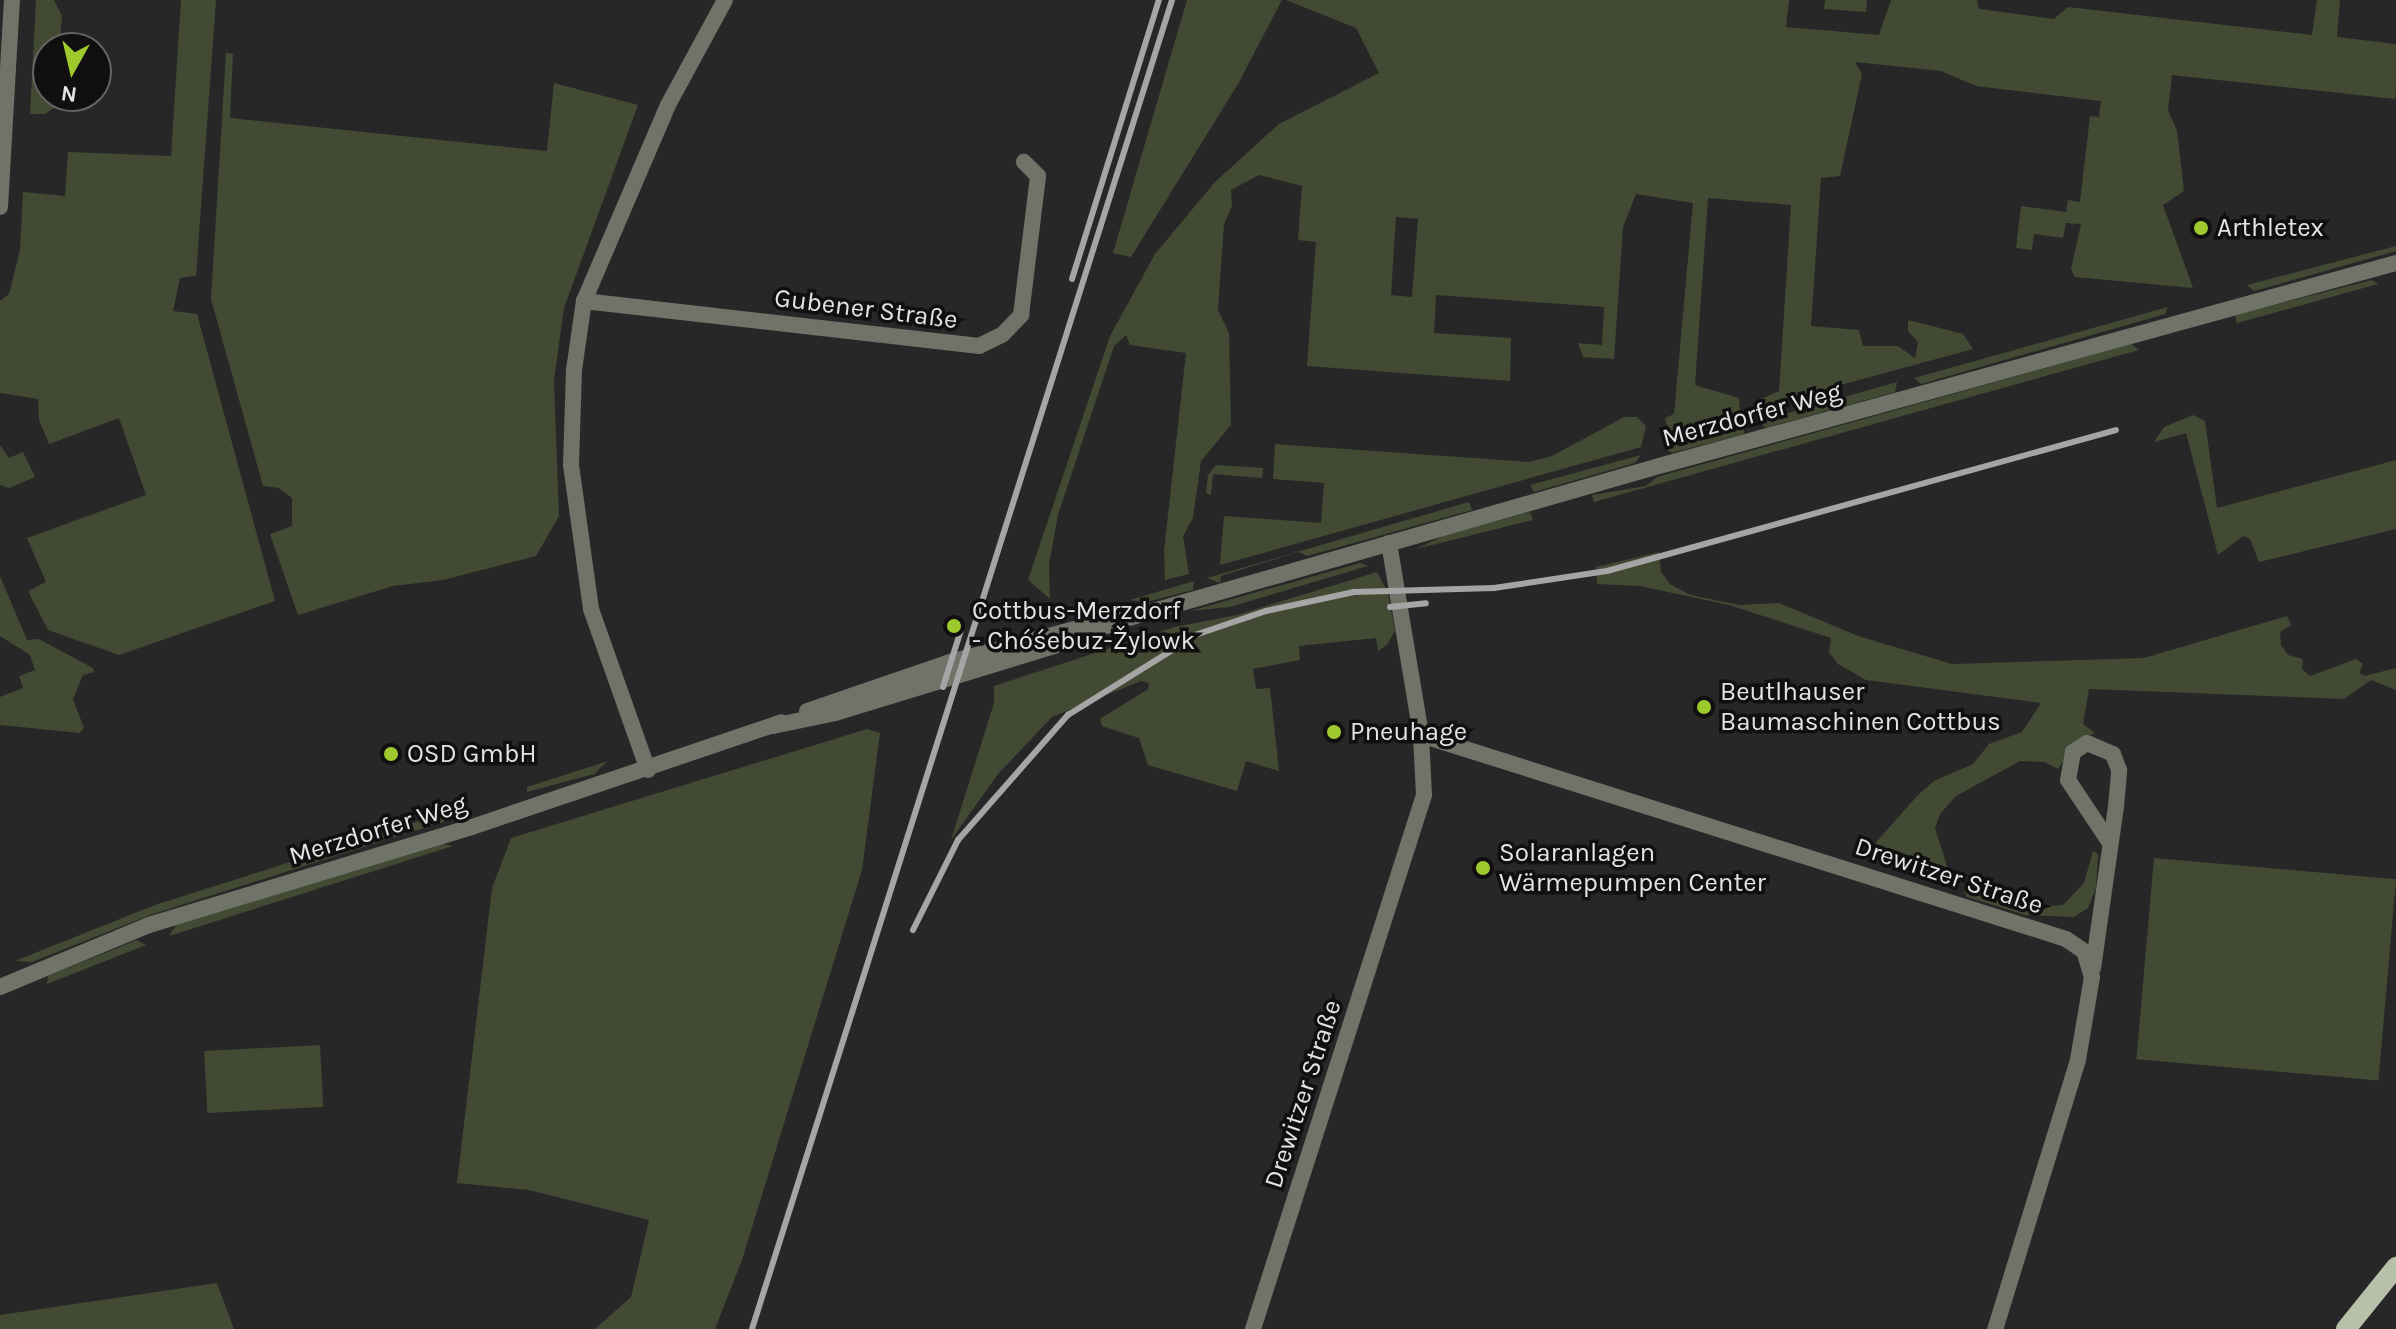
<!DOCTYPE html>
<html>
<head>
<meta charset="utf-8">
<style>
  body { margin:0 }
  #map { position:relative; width:2396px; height:1329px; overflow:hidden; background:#292628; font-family:Karla,sans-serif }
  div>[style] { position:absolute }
  .green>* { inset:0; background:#424a34; transform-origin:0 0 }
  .minor>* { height:16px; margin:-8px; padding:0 8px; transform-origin:8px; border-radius:8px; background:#6f7368 }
  .tertiary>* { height:16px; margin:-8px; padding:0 8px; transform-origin:8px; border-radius:8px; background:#6f7368 }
  .primary>* { height:20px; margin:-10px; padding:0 10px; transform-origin:10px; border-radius:10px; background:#b7c0a8 }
  .rail>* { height:6px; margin:-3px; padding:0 3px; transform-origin:3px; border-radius:3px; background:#a6a4a5 }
  .dots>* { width:22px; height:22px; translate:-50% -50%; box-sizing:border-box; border:4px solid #110f10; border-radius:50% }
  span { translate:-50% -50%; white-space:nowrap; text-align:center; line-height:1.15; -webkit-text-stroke:7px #110f10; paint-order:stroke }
  .poi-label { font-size:26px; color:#e4e2e3 }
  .left { translate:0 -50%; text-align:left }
  .street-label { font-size:26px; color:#e4e2e3 }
  .north { position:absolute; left:32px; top:32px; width:80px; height:80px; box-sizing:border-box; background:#110f10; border:2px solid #656364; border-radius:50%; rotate:188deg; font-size:22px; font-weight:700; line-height:32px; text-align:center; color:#e4e2e3 }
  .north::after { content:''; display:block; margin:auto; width:28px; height:36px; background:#9eca2e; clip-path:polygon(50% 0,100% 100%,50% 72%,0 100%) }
</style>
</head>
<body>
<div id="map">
  <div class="green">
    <div style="clip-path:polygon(36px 0,54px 0,62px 16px,59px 48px,48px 48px,48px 96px,56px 96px,55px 107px,45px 114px,30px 114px)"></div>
    <div style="clip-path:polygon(181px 0,216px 0,196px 276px,180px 278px,173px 311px,197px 314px,275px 601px,119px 655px,48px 630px,28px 591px,46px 582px,27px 538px,146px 495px,119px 418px,49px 444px,39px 420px,38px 399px,0 393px,0 301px,9px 294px,20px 250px,23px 192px,65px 196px,68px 152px,171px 156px)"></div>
    <div style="clip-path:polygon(1187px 0,1282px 0,1238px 84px,1131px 257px,1113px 253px)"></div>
    <div style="clip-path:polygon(evenodd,1286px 0,1789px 0,1786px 27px,1879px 35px,1891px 0,1977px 0,1979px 9px,2054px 19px,2068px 7px,2312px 35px,2317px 0,2340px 0,2337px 37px,2396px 44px,2396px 87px,2395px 99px,2172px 75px,2168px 110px,2177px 131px,2184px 191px,2163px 205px,2193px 288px,2075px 277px,2071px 269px,2081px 224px,2066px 223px,2063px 238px,2034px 234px,2032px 250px,2016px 248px,2021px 206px,2066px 212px,2068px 200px,2080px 202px,2090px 116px,2099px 117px,2101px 101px,1976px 86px,1941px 71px,1855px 62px,1862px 74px,1840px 176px,1821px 178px,1811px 326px,1859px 330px,1863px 346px,1898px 346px,1915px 358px,1918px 342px,1908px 331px,1908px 320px,1963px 334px,1973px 349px,1760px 407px,1759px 400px,1779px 391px,1791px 205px,1708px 198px,1695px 385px,1739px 398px,1740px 412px,1669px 435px,1665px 418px,1674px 414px,1693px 203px,1636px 194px,1623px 227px,1614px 359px,1583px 357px,1578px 343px,1602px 345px,1604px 307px,1436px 295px,1434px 333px,1511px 338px,1510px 381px,1307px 366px,1316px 242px,1298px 240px,1302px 186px,1259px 175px,1231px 190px,1232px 206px,1224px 224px,1218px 310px,1229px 333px,1231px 425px,1201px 461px,1193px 518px,1183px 536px,1189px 574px,1165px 580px,1164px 551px,1186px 353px,1130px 345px,1126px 335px,1114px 346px,1058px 515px,1049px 564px,1050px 599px,1028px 580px,1110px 336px,1155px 254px,1215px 182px,1279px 124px,1379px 73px,1356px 28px,1286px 0,1396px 217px,1418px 219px,1412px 297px,1391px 295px,1396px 217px)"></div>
    <div style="clip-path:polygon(1825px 0,1867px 0,1866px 12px,1824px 9px)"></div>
    <div style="clip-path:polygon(226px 53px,233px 54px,230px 118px,547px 151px,554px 83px,638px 105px,564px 308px,554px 380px,559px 516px,536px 556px,443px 580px,393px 586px,298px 615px,270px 534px,292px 526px,292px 498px,279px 488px,263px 486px,211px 299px)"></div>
    <div style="clip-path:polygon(2396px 246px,2396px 251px,2254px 291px,2247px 285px)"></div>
    <div style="clip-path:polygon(2372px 280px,2378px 284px,2237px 323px,2235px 315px)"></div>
    <div style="clip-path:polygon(2168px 307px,2165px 314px,1921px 384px,1914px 378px)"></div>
    <div style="clip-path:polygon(2131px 344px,2139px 350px,1594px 502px,1592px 495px,1646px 486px,1657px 477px)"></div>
    <div style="clip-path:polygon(1897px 382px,1895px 392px,1765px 428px,1760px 421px)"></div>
    <div style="clip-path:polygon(2193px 415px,2205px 421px,2217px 508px,2396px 460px,2396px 529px,2259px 562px,2250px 539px,2243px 536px,2218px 555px,2186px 433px,2154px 442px,2164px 427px)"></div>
    <div style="clip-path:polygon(1624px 417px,1637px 417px,1646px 426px,1641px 447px,1220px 565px,1224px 516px,1321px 523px,1324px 483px,1273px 479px,1275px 444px,1529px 462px,1552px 456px)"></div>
    <div style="clip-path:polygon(1744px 425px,1744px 434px,1672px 453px,1664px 448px)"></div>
    <div style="clip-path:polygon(0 445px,9px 458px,23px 452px,35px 477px,9px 488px,0 485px)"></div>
    <div style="clip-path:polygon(1641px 455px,1635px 463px,1534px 492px,1530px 485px)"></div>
    <div style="clip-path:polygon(1216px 465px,1263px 468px,1262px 478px,1213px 474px,1211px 495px,1206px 493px,1208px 475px)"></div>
    <div style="clip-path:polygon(1469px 502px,1472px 510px,1307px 556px,1298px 552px,1221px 576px,1220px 583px,1207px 578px)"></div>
    <div style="clip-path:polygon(1530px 512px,1533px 520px,1416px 549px,1443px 536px)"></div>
    <div style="clip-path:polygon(1659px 552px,1661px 572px,1671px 585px,1691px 595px,1739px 605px,1779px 603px,1858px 636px,1952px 664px,2144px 658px,2287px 616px,2291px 625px,2280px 632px,2281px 645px,2288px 655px,2303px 659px,2302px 669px,2310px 676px,2356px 659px,2363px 664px,2359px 673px,2365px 676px,2396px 668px,2396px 690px,2371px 680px,2344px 699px,2089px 689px,2083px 724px,2095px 733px,2078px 740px,2058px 769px,2044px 762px,2020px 761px,1956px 796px,1940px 814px,1935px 828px,1947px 866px,1941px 883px,1863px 857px,1918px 795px,1934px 781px,1973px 764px,1989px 744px,2022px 732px,2041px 703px,1866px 680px,1838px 664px,1829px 652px,1831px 638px,1729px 605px,1640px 586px,1597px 584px,1596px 567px)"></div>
    <div style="clip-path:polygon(1360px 563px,1368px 566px,1230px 607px,1190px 611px)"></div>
    <div style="clip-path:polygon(1377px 572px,1388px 593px,1395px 631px,1387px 645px,1378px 651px,1376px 638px,1299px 646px,1300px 660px,1253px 669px,1256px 689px,1270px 688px,1279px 771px,1246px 761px,1237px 791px,1148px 765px,1139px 738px,1102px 726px,1100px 719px,1148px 689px,1149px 683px,1141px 681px,1052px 717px,998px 774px,951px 840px,994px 703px,994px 686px,1175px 627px,1237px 615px)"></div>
    <div style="clip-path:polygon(0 576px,27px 640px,39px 639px,93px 668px,94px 672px,83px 675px,73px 699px,84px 728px,80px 733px,0 725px,0 697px,23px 688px,19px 676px,35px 670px,30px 655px,0 636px)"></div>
    <div style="clip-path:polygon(1194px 581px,1193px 590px,1146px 602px,1130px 600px)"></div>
    <div style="clip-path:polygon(867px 729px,880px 733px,862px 870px,742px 1260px,715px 1329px,595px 1329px,631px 1297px,649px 1220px,529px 1190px,457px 1183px,492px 888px,511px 838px)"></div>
    <div style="clip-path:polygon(608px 761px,594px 774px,527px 792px,527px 787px)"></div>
    <div style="clip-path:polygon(451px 811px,449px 820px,150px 915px,32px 962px,15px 961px,155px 905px)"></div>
    <div style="clip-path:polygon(437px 843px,453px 846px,169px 936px,176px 925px)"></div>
    <div style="clip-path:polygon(2093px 851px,2098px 854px,2096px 888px,2088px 908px,2074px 917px,2025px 915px,1967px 897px,1964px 891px,2005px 898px,2021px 909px,2063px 905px,2084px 883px)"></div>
    <div style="left:2154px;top:858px;width:243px;height:202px;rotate:5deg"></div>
    <div style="clip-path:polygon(137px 940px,146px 945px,47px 984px,48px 976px)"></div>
    <div style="left:320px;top:1045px;width:62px;height:116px;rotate:87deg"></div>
    <div style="clip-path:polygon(217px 1283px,234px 1329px,0 1329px,0 1315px)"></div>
  </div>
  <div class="minor">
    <div style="left:0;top:207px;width:207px;rotate:-86.7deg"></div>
    <div style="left:584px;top:301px;width:398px;rotate:6.5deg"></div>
    <div style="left:979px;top:346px;width:25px;rotate:-26deg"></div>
    <div style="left:1002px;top:335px;width:28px;rotate:-46deg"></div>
    <div style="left:1021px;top:315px;width:140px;rotate:-83deg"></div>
    <div style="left:1038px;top:176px;width:20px;rotate:-135deg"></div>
    <div style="left:1389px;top:543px;width:195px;rotate:80.5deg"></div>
    <div style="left:1421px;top:735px;width:676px;rotate:17.55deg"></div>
    <div style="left:2066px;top:939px;width:22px;rotate:34deg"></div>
    <div style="left:2084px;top:951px;width:27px;rotate:73deg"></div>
    <div style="left:2092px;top:977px;width:84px;rotate:99.6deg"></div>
    <div style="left:2078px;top:1060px;width:282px;rotate:107.1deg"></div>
    <div style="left:648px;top:770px;width:171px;rotate:-109.5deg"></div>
    <div style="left:591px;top:609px;width:145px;rotate:-97.9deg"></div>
    <div style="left:571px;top:465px;width:95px;rotate:-88.2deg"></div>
    <div style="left:574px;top:370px;width:70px;rotate:-81.8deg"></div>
    <div style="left:584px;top:301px;width:213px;rotate:-66.8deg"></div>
    <div style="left:668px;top:105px;width:119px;rotate:-61.5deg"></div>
    <div style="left:2093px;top:968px;width:163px;rotate:-81.9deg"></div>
    <div style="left:2116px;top:807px;width:37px;rotate:-85deg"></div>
    <div style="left:2119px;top:770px;width:17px;rotate:-111deg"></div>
    <div style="left:2113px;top:754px;width:28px;rotate:-157deg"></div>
    <div style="left:2087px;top:743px;width:17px;rotate:147deg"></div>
    <div style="left:2073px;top:752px;width:28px;rotate:100deg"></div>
    <div style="left:2068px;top:780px;width:76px;rotate:56.3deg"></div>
    <div style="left:1253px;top:1329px;width:561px;rotate:-72.24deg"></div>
    <div style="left:1424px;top:795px;width:60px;rotate:-92.9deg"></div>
  </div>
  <div class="tertiary">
    <div style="left:807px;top:711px;width:151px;rotate:-18.9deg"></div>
    <div style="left:950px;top:662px;width:145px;rotate:-14.8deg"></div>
    <div style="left:773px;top:726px;width:63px;rotate:-11.8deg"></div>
    <div style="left:835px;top:713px;width:235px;rotate:-17deg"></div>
    <div style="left:1060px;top:644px;width:66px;rotate:-21.2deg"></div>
    <div style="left:1122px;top:620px;width:559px;rotate:-16deg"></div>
    <div style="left:1659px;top:466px;width:764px;rotate:-15.4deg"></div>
    <div style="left:0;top:987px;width:161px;rotate:-22.6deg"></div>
    <div style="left:149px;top:925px;width:338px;rotate:-16.9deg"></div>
    <div style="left:472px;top:827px;width:327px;rotate:-18.7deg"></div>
  </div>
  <div class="primary">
    <div style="left:2346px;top:1329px;width:80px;rotate:-51.1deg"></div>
  </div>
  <div class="rail">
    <div style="left:1072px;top:279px;width:292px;rotate:-72.7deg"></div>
    <div style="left:1390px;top:607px;width:36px;rotate:-6deg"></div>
    <div style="left:943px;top:687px;width:60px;rotate:-72.5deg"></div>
    <div style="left:913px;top:930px;width:101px;rotate:-63.4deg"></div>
    <div style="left:958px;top:840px;width:167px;rotate:-48.7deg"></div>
    <div style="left:1068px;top:715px;width:153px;rotate:-31.9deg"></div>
    <div style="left:1198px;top:634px;width:72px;rotate:-18.7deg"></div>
    <div style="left:1266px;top:611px;width:90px;rotate:-12.2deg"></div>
    <div style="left:1354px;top:592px;width:140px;rotate:-1.6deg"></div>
    <div style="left:1494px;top:588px;width:114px;rotate:-8.6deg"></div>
    <div style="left:1607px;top:571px;width:528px;rotate:-15.48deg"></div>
    <div style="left:752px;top:1329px;width:1394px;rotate:-72.46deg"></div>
  </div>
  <div class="dots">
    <div style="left:2201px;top:228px;background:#9eca2e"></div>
    <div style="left:954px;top:626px;background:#9eca2e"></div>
    <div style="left:1704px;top:707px;background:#9eca2e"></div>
    <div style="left:1334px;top:732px;background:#9eca2e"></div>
    <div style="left:391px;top:754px;background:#9eca2e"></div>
    <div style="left:1483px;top:868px;background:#9eca2e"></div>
  </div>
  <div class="poi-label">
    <span class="left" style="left:2217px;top:228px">Arthletex</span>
    <span class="left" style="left:972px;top:626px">Cottbus-Merzdorf<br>- Chóśebuz-Žylowk</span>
    <span class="left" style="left:1720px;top:707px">Beutlhauser<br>Baumaschinen Cottbus</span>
    <span class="left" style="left:1350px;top:732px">Pneuhage</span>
    <span class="left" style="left:407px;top:754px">OSD GmbH</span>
    <span class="left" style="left:1499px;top:868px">Solaranlagen<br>Wärmepumpen Center</span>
  </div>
  <div class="street-label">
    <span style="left:866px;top:309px;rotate:7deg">Gubener Straße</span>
    <span style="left:1752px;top:415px;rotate:-15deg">Merzdorfer Weg</span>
    <span style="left:378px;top:830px;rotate:-17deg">Merzdorfer Weg</span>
    <span style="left:1949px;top:876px;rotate:18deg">Drewitzer Straße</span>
    <span style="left:1303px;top:1094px;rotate:-72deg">Drewitzer Straße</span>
  </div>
  <div class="north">N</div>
</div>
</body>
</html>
